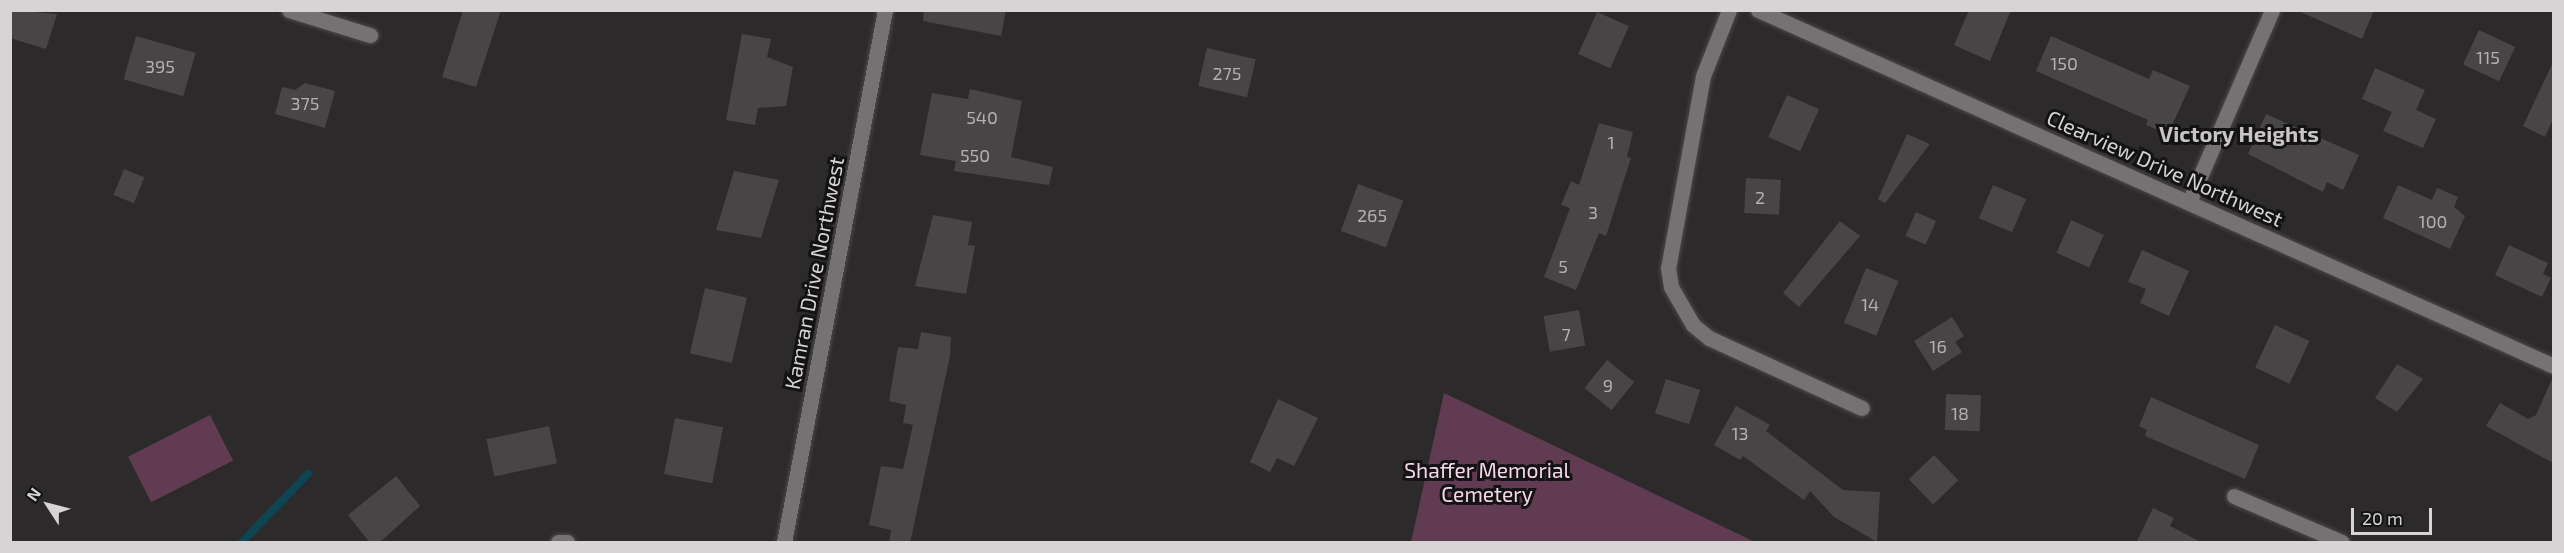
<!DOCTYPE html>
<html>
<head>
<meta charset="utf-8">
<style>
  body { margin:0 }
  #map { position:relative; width:2564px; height:553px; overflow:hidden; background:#2d2a2b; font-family:"Exo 2",sans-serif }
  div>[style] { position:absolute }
  .green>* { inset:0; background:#613b52; transform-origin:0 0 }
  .stream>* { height:8px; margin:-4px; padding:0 4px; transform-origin:4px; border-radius:4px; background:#0f4453 }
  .building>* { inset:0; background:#484546; transform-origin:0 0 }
  .roads { filter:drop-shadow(0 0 2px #4b484a) drop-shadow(0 0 2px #4b484a) }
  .minor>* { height:15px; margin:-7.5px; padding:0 7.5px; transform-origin:7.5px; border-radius:7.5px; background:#767274 }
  span { translate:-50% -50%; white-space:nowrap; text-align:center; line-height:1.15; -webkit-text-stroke:6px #141313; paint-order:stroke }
  .number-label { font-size:18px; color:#b2b0b1 }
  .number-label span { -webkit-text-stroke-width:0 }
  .street-label { font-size:21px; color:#d6d4d5 }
  .park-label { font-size:21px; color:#f6d6e8 }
  .neighbourhood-label { font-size:22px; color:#c9c4c7; font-weight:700 }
  .frame { position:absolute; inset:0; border:12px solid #d6d4d5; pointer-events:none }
  .north { position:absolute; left:18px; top:475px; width:60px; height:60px; -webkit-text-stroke:4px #141313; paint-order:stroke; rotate:306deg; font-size:16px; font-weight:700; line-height:24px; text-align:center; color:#d6d4d5 }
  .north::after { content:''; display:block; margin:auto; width:21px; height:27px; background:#d6d4d5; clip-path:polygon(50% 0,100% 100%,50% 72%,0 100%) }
  .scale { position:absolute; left:2351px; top:508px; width:81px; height:27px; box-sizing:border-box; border:3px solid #d6d4d5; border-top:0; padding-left:8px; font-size:18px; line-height:21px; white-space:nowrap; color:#d6d4d5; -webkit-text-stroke:4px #141313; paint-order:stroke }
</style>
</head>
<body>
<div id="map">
  <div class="green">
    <div style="clip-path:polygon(1444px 393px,1755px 542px,1411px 542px)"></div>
    <div style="left:210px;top:415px;width:51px;height:92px;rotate:63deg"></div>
  </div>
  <div class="stream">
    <div style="left:242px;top:542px;width:95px;rotate:-45.9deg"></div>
  </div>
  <div class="building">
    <div style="clip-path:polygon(10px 10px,57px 14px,46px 49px,10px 38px)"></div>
    <div style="clip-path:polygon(463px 10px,501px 10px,476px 87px,442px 77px)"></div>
    <div style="clip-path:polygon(924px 10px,1006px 10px,1001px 36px,923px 21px)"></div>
    <div style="clip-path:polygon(1969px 10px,2011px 10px,1990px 61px,1954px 45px)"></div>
    <div style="clip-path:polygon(2296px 10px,2374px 10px,2362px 39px)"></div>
    <div style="left:1597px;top:12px;width:35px;height:46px;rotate:24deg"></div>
    <div style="left:2479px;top:30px;width:40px;height:38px;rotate:25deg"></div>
    <div style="clip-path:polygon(742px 34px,771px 39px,767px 57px,793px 67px,786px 106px,758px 108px,755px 125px,726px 120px)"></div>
    <div style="left:136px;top:36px;width:62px;height:45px;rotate:16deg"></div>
    <div style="clip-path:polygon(2051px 36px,2149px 79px,2153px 70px,2190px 86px,2168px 134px,2146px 125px,2148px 120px,2036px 71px)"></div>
    <div style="left:1207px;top:48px;width:50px;height:39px;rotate:13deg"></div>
    <div style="clip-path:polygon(2553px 62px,2553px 119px,2545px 137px,2523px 126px)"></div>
    <div style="clip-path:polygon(2375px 68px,2425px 90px,2416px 110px,2436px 119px,2423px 148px,2383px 131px,2392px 112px,2362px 99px)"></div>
    <div style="clip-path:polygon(305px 83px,335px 91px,325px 128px,275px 114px,282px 87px,295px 90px)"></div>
    <div style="clip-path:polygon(970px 89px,1022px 101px,1011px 157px,1053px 167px,1049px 185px,954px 171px,956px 161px,920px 155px,932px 93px,968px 99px)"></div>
    <div style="left:1787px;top:95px;width:35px;height:46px;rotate:24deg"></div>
    <div style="clip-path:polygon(2266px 114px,2359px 155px,2343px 190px,2327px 182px,2323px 192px,2248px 154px)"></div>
    <div style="clip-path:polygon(1599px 123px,1633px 132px,1627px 157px,1631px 158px,1606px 236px,1599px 233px,1576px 290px,1544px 277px,1570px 208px,1561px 205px,1571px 181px,1579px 185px)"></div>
    <div style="clip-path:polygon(1907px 134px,1930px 144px,1885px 203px,1878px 199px)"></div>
    <div style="left:124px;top:169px;width:22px;height:28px;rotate:22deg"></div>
    <div style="clip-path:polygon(734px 171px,779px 180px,761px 238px,716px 230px)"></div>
    <div style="left:1746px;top:178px;width:35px;height:35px;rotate:3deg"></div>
    <div style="left:1358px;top:184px;width:48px;height:50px;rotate:20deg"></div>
    <div style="left:1993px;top:185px;width:36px;height:36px;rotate:23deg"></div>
    <div style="clip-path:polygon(2398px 185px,2432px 200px,2437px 188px,2458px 197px,2454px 207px,2465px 216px,2450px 249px,2383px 218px)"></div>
    <div style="left:1916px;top:212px;width:22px;height:26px;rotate:24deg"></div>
    <div style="clip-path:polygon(933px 215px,972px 222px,968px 245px,975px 246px,966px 294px,915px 286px)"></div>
    <div style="left:2071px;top:220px;width:36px;height:36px;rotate:24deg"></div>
    <div style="clip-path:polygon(1840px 221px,1860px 236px,1799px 307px,1783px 293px)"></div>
    <div style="clip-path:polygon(2509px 245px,2548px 263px,2543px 274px,2551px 278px,2542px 297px,2495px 275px)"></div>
    <div style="clip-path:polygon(2142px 250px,2189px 271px,2169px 316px,2140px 303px,2146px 289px,2128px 282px)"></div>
    <div style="left:1866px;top:268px;width:35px;height:59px;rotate:22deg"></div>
    <div style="left:705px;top:288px;width:43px;height:67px;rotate:13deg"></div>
    <div style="left:1579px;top:310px;width:36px;height:36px;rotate:80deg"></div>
    <div style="clip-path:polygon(1952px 317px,1964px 336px,1955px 342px,1962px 352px,1933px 371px,1914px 341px)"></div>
    <div style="left:2275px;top:325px;width:38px;height:47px;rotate:25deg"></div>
    <div style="clip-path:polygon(921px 332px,951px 337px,950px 356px,910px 543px,889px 543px,891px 530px,869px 525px,881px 466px,903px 469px,913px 425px,903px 423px,906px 405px,889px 401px,898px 347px,918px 349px)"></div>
    <div style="left:1607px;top:360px;width:35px;height:36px;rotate:39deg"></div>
    <div style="clip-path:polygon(2397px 364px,2423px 379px,2397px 412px,2375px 398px)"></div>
    <div style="clip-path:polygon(2553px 377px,2553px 463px,2486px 426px,2500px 403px,2528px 419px,2536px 415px)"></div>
    <div style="left:1666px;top:379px;width:36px;height:36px;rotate:18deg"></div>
    <div style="left:1946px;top:394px;width:35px;height:36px;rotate:2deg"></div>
    <div style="clip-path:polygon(2151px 397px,2259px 445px,2245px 479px,2145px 436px,2147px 430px,2139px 426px)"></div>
    <div style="clip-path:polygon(1278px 399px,1318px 418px,1294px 466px,1277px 458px,1270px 472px,1250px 462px)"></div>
    <div style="clip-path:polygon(1736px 406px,1770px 425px,1766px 431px,1843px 490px,1880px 492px,1877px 542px,1834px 517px,1810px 491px,1804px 500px,1743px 456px,1740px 460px,1714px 445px)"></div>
    <div style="left:675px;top:418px;width:49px;height:57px;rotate:11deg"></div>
    <div style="left:549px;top:426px;width:38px;height:64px;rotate:78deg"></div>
    <div style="left:1934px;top:455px;width:35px;height:35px;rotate:46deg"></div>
    <div style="clip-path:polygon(396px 476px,420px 506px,379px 543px,370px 543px,348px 515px)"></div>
    <div style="clip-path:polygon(2153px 508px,2174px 518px,2170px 526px,2203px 543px,2136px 543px)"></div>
  </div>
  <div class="roads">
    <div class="minor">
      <div style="left:289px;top:10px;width:85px;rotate:17.2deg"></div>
      <div style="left:1729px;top:10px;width:71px;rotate:111.5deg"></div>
      <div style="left:1703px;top:76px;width:195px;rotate:100.3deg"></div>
      <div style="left:1668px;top:268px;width:19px;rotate:81deg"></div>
      <div style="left:1671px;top:287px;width:44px;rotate:59.9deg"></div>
      <div style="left:1693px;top:325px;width:21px;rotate:39deg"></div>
      <div style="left:1709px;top:338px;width:168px;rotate:24.6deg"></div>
      <div style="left:1758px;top:10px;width:872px;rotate:24.1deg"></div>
      <div style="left:2189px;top:202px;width:209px;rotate:-66.6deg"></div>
      <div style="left:2234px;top:496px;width:117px;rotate:23.1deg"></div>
      <div style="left:558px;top:542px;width:9px"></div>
      <div style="left:784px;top:542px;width:542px;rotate:-79.25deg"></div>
    </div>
  </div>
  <div class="number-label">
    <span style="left:2488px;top:57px">115</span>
    <span style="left:2064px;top:63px">150</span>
    <span style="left:160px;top:66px">395</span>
    <span style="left:1227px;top:73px">275</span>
    <span style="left:305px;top:103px">375</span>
    <span style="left:982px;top:117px">540</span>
    <span style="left:1611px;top:142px">1</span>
    <span style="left:975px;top:155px">550</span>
    <span style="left:1760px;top:197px">2</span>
    <span style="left:1593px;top:212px">3</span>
    <span style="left:1372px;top:215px">265</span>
    <span style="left:2433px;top:221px">100</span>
    <span style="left:1563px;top:266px">5</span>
    <span style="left:1870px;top:304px">14</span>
    <span style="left:1566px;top:334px">7</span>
    <span style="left:1938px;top:346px">16</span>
    <span style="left:1608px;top:385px">9</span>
    <span style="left:1960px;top:413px">18</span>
    <span style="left:1740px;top:433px">13</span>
  </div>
  <div class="street-label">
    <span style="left:2165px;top:168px;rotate:24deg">Clearview Drive Northwest</span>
    <span style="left:814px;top:273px;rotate:-79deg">Kamran Drive Northwest</span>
  </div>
  <div class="park-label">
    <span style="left:1487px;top:482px">Shaffer Memorial<br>Cemetery</span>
  </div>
  <div class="neighbourhood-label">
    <span style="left:2239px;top:134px">Victory Heights</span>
  </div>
  <div class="frame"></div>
  <div class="north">N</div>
  <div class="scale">20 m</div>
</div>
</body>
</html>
